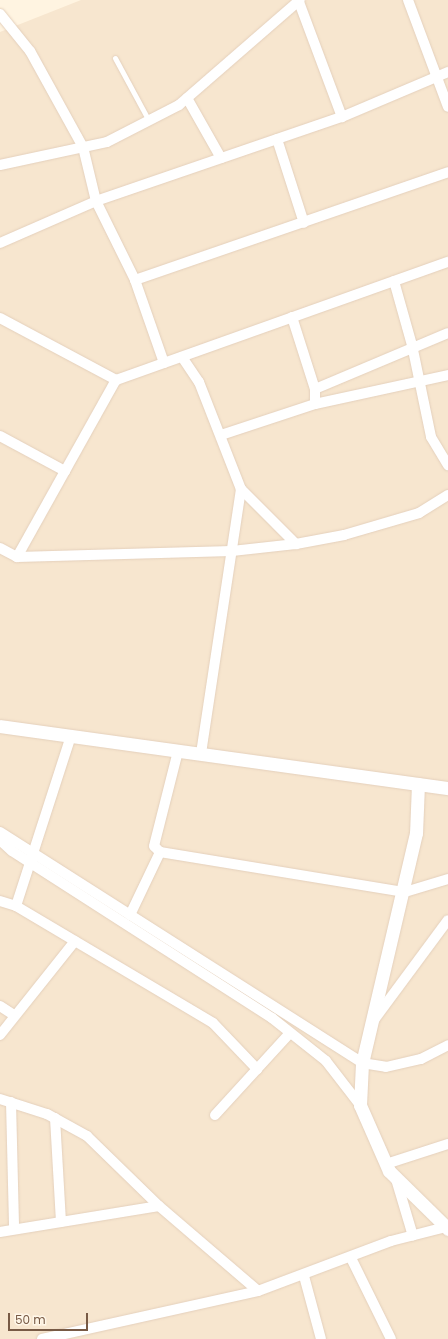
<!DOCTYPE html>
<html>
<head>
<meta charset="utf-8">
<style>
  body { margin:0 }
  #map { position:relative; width:448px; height:1339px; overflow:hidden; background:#fff4e1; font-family:Poppins,sans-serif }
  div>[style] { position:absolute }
  .residential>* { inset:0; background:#f7e6cf }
  .roads { filter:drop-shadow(0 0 1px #e4d0bc) drop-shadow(0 0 1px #e4d0bc) }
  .service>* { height:5px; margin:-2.5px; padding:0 2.5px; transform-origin:2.5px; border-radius:2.5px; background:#fff }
  .minor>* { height:10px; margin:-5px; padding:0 5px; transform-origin:5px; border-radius:5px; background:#fff }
  .tertiary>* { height:13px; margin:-6.5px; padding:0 6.5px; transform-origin:6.5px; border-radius:6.5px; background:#fff }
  span { translate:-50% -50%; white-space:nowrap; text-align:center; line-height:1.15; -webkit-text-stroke:3px #fff7e9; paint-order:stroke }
  .scale { position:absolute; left:8px; top:1313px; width:80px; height:18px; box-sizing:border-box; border:2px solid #785a45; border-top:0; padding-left:5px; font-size:12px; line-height:14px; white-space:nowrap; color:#785a45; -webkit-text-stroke:3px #fff7e9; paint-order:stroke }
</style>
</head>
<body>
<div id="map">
  <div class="residential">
    <div style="clip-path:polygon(81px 0,448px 0,448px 1339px,0 1339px,0 32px)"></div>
  </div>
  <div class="roads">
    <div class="service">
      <div style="left:115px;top:58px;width:72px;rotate:61.6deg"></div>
    </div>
    <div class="minor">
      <div style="left:408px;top:0;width:114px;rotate:69.5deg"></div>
      <div style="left:299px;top:2px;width:123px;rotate:69.5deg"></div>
      <div style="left:0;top:14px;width:48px;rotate:51deg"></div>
      <div style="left:30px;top:51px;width:110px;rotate:61.1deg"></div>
      <div style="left:83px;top:147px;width:56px;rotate:76.5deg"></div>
      <div style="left:96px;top:201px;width:88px;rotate:63.7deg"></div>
      <div style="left:135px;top:280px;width:88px;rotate:70.7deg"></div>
      <div style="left:187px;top:98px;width:69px;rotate:60.5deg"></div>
      <div style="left:277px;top:139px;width:88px;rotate:72.2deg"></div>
      <div style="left:0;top:165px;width:109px;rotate:-12.1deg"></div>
      <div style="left:107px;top:142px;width:81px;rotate:-27.2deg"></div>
      <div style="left:179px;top:105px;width:160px;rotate:-41deg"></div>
      <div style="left:0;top:243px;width:105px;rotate:-23.6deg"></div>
      <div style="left:96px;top:201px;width:260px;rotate:-18.9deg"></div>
      <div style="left:342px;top:117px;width:115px;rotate:-23deg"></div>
      <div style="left:135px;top:280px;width:331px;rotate:-19deg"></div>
      <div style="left:394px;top:281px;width:66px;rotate:74.3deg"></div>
      <div style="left:412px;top:345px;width:94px;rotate:78.3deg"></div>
      <div style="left:431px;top:437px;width:33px;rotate:59deg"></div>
      <div style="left:292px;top:317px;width:76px;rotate:72.3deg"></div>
      <div style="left:315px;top:389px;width:15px;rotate:90deg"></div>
      <div style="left:0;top:318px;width:132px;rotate:28.1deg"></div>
      <div style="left:182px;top:357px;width:30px;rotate:56deg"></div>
      <div style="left:199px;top:382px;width:115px;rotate:68.6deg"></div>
      <div style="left:241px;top:489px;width:268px;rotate:98.6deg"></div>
      <div style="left:315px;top:389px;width:144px;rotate:-22.8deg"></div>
      <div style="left:221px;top:435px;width:99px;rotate:-18.3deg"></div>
      <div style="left:315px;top:404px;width:136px;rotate:-12.3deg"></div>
      <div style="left:0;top:436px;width:74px;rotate:28.3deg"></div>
      <div style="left:241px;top:489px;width:78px;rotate:45deg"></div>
      <div style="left:0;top:548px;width:19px;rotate:28deg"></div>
      <div style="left:17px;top:557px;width:215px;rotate:-1.6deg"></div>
      <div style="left:232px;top:551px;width:64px;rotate:-6.2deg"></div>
      <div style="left:296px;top:544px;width:49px;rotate:-10.6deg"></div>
      <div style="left:344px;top:535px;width:78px;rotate:-16.3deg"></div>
      <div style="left:419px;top:513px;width:34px;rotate:-32deg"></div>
      <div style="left:17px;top:557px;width:203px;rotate:-60.8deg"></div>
      <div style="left:116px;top:380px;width:352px;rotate:-19.6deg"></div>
      <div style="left:0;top:832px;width:429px;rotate:32.5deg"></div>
      <div style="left:362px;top:1063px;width:24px;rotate:9deg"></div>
      <div style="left:386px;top:1067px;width:36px;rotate:-13deg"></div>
      <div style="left:421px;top:1059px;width:30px;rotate:-27deg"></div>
      <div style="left:0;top:840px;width:16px;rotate:43deg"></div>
      <div style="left:12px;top:851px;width:309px;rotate:32.7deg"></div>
      <div style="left:272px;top:1018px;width:69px;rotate:38.5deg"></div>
      <div style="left:326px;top:1061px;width:56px;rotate:52.3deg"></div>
      <div style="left:160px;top:852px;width:8px;rotate:-135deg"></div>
      <div style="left:154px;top:846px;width:98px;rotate:-75.8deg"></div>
      <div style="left:0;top:901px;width:17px;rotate:17deg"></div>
      <div style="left:16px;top:906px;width:229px;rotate:30.7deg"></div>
      <div style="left:213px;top:1023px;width:64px;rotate:46.3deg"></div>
      <div style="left:16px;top:906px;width:179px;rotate:-72.1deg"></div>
      <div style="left:130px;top:915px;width:70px;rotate:-64.5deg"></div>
      <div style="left:160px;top:852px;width:248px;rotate:9.3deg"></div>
      <div style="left:405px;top:892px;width:45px;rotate:-16.8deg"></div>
      <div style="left:0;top:1006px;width:17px;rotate:33deg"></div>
      <div style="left:374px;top:1020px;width:124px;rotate:-53.5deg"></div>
      <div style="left:0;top:1035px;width:120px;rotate:-51.4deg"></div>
      <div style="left:0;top:1099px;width:49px;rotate:17.7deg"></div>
      <div style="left:47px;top:1114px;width:46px;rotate:28.8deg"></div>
      <div style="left:87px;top:1136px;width:100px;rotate:44.2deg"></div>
      <div style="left:159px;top:1206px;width:130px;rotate:40.6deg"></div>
      <div style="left:11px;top:1102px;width:127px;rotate:88.6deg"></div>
      <div style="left:215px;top:1115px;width:111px;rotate:-47.6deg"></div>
      <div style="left:55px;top:1118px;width:104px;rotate:86.7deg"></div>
      <div style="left:386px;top:1164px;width:65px;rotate:-17.9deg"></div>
      <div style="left:396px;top:1179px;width:59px;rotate:73.4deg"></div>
      <div style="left:0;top:1232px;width:161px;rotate:-9.3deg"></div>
      <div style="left:351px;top:1258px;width:90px;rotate:63.7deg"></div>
      <div style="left:304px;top:1276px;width:65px;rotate:74.9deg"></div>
      <div style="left:42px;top:1339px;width:221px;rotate:-12.5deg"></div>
      <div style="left:258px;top:1291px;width:142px;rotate:-20.6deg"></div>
      <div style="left:391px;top:1241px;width:57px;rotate:-14.3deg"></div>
    </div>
    <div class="tertiary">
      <div style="left:0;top:726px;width:452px;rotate:7.9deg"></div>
      <div style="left:418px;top:784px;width:49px;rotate:92.3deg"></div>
      <div style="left:416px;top:833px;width:236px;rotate:103.2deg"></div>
      <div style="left:362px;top:1063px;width:42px;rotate:92.7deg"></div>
      <div style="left:360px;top:1105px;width:72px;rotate:66.3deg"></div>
      <div style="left:389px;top:1171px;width:83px;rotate:44.5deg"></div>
    </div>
  </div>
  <div class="scale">50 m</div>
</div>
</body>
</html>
